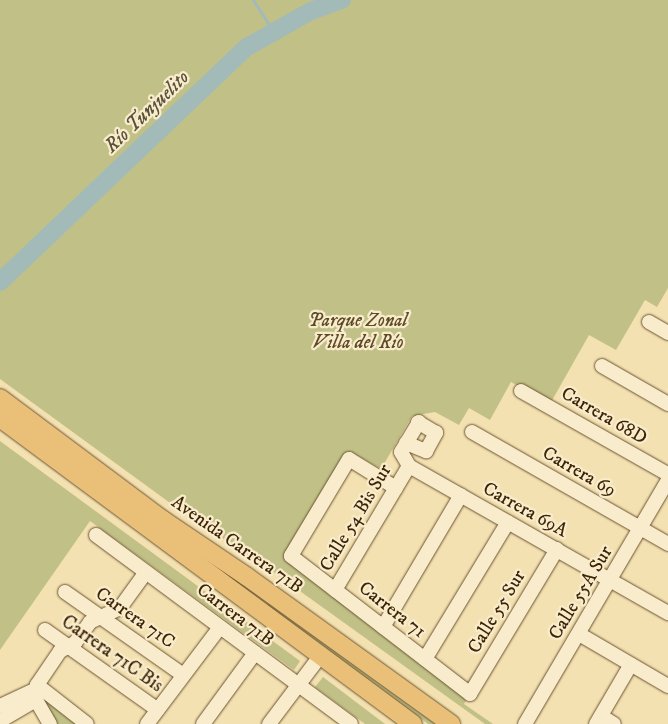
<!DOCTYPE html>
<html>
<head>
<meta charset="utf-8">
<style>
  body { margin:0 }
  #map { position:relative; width:668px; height:724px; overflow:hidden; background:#f4e1b1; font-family:"IM FELL DW Pica",serif }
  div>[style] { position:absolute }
  .green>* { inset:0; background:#c1c187; transform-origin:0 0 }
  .stream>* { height:3px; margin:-1.5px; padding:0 1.5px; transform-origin:1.5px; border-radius:1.5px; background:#a2bab8 }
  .river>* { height:18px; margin:-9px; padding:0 9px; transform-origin:9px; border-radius:9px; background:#a2bab8 }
  .roads { filter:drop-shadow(0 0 1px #6b5331) drop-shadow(0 0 1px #6b5331) }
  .minor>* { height:14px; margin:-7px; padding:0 7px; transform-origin:7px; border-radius:7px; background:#f8eccc }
  .major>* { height:18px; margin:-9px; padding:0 9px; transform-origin:9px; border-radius:9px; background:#eac078 }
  span { translate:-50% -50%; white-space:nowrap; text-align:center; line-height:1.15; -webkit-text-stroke:4.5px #f8eccc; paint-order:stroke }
  .park-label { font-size:19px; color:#5e4b26; font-style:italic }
  .street-label { font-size:19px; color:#3d2406 }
  .water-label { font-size:20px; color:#5b513b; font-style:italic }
</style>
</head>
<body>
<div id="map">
  <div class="green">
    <div style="clip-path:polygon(0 0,668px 0,668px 288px,657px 307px,645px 300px,616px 350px,589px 335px,550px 404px,511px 382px,490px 420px,469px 408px,459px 425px,435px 412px,412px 416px,381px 469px,353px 453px,288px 561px,467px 699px,464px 704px,493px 724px,485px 724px,279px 576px,177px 508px,0 379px)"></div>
    <div style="clip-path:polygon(0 441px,300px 661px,294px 670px,90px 521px,0 650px)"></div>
    <div style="left:271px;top:600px;width:210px;height:8px;rotate:36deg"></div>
    <div style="clip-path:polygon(323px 677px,385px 724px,365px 724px,315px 687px)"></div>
    <div style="clip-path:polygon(46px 699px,78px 724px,55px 724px,43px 703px)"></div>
  </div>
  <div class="stream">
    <div style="left:253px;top:0;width:37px;rotate:57deg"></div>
  </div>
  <div class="river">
    <div style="left:0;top:282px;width:341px;rotate:-43.6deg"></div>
    <div style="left:247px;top:47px;width:73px;rotate:-29.4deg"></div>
    <div style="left:311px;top:11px;width:33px;rotate:-20deg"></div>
  </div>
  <div class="roads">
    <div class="minor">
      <div style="left:649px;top:322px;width:22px;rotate:30deg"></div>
      <div style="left:602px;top:366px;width:76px;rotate:29.9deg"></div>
      <div style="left:521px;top:391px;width:169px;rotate:29.5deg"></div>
      <div style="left:419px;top:422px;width:35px;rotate:121deg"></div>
      <div style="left:401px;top:452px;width:16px;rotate:60deg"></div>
      <div style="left:409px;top:466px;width:298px;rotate:29.6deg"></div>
      <div style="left:472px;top:432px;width:226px;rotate:29.7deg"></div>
      <div style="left:406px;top:443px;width:22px;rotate:22deg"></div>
      <div style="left:426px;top:451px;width:21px;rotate:-61deg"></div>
      <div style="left:436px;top:433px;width:21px;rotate:-149deg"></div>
      <div style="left:396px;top:488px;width:55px;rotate:-148.3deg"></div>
      <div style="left:349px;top:459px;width:113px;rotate:120.9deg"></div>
      <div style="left:291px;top:556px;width:226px;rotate:37.6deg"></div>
      <div style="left:470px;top:694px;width:169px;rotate:-59deg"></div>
      <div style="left:96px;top:535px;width:317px;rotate:36.5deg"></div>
      <div style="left:335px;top:590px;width:144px;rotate:-59.2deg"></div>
      <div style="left:65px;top:592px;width:144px;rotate:35.1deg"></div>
      <div style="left:383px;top:627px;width:153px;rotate:-59.4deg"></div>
      <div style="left:45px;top:630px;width:138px;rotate:35.3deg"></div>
      <div style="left:579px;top:634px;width:103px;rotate:30.3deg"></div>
      <div style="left:425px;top:659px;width:160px;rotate:-58.8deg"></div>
      <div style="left:37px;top:685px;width:63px;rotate:38deg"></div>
      <div style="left:36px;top:700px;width:28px;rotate:60deg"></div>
      <div style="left:0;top:706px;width:40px;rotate:-25deg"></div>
      <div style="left:601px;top:716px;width:15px;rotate:32deg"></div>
      <div style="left:0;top:721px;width:42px;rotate:-30.3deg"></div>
      <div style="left:36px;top:700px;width:15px;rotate:-86deg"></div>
      <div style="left:37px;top:685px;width:41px;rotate:-55.9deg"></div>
      <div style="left:60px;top:651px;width:17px;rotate:-28deg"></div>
      <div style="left:75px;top:643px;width:26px;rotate:-54deg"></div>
      <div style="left:90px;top:622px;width:33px;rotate:-25deg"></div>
      <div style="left:120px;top:608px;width:44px;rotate:-54.2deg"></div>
      <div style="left:147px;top:724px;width:121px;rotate:-53deg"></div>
      <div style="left:203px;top:724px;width:88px;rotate:-53.8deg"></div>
      <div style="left:269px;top:724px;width:86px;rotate:-53deg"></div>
      <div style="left:525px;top:724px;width:283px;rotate:-59.6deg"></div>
      <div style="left:596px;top:724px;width:69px;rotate:-59.7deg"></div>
    </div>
    <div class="major">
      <div style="left:0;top:398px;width:204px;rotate:36.8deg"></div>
      <div style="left:163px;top:520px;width:100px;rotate:34deg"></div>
      <div style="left:246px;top:576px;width:253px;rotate:35.8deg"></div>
      <div style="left:0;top:418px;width:514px;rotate:36.54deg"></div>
    </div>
  </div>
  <div class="park-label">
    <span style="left:358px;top:332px">Parque Zonal<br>Villa del Río</span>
  </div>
  <div class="street-label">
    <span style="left:604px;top:416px;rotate:30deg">Carrera 68D</span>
    <span style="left:579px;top:472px;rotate:30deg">Carrera 69</span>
    <span style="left:525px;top:510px;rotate:29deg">Carrera 69A</span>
    <span style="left:356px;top:518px;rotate:-59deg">Calle 54 Bis Sur</span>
    <span style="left:237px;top:545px;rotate:35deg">Avenida Carrera 71B</span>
    <span style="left:581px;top:593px;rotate:-59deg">Calle 55A Sur</span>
    <span style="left:392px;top:610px;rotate:38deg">Carrera 71</span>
    <span style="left:497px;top:612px;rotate:-59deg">Calle 55 Sur</span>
    <span style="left:235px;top:615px;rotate:37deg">Carrera 71B</span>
    <span style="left:135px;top:618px;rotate:35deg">Carrera 71C</span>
    <span style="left:112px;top:654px;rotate:35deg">Carrera 71C Bis</span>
  </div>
  <div class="water-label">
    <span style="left:147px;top:112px;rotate:-44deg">Río Tunjuelito</span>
  </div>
</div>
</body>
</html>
